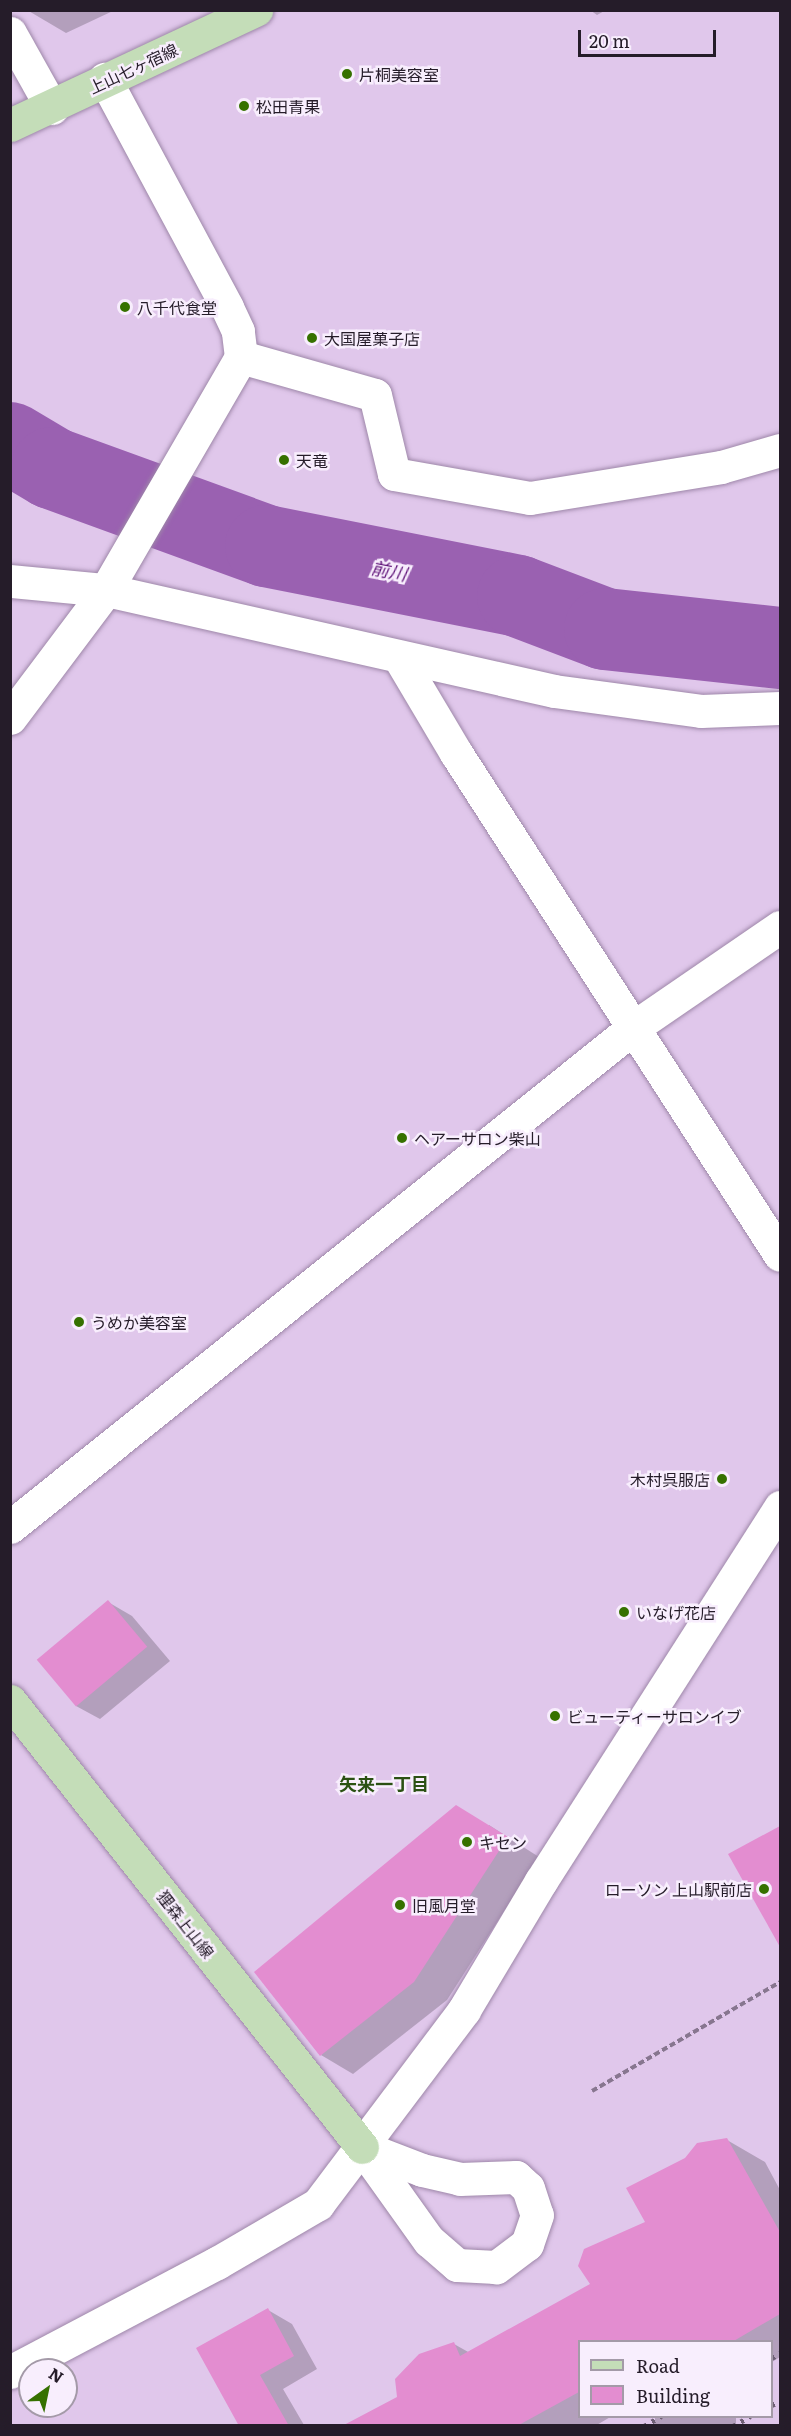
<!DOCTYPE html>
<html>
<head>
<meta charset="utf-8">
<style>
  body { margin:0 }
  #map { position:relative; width:791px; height:2436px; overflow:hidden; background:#e0c7eb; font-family:Literata,"Noto Sans JP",serif }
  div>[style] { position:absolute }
  .shadow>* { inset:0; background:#0003; transform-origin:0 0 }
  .river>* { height:82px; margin:-41px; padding:0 41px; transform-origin:41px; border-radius:41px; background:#9a61b1 }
  .building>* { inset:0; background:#e38dd0; transform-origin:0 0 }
  .path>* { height:4px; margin-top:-2px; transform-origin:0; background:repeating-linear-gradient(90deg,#87768f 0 6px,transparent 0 9px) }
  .roads { filter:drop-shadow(0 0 2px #9e87a9) drop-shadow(0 0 2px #9e87a9) }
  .minor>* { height:33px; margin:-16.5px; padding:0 16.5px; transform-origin:16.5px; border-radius:16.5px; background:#fff }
  .major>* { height:33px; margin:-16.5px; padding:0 16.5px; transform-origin:16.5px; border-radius:16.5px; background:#c4ddb8 }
  .rail>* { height:4.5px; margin-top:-2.25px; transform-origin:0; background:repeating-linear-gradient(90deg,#6e5f75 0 3px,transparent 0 9px) }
  .dots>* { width:16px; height:16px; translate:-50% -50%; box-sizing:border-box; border:3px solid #f8eefd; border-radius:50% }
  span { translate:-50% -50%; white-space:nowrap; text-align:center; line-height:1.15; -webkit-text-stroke:5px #f8eefd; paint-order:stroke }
  .street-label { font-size:16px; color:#251c29 }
  .poi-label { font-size:16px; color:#251c29 }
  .left { translate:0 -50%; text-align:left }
  .right { translate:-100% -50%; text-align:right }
  .water-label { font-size:18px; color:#601479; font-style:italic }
  .neighbourhood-label { font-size:18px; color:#2b5113; font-weight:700 }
  .frame { position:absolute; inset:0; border:12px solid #251c29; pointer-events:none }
  .legend { position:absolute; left:578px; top:2340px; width:195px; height:78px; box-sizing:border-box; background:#f8eefd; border:2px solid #a49aa8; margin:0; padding:8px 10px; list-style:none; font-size:18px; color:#251c29 }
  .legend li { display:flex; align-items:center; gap:12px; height:30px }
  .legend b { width:30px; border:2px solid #a49aa8 }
  .north { position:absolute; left:18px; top:2358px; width:60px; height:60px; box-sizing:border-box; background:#f8eefd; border:2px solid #a49aa8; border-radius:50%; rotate:33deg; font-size:16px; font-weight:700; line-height:24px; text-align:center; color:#251c29 }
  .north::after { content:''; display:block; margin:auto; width:21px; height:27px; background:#367100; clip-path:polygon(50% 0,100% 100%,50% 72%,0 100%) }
  .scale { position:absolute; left:578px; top:30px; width:138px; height:27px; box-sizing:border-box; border:3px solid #251c29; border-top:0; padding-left:8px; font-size:18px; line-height:21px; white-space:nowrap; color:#251c29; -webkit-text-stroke:4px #f8eefd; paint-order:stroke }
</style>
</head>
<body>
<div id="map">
  <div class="shadow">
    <div style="clip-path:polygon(27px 10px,115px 10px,66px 33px)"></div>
    <div style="clip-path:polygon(590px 10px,606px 10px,597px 15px)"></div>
    <div style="clip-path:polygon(108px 1602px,132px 1616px,170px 1661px,100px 1719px,76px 1706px)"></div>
    <div style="clip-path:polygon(489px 1825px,539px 1857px,447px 2000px,353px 2074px,321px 2055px)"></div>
    <div style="clip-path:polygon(780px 1828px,780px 1934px,772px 1929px,730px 1854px)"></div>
    <div style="clip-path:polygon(727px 2140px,765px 2162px,780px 2190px,780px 2357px,772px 2362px,772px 2342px,580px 2342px,580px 2416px,612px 2416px,595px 2426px,346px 2426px,399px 2398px,454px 2344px,470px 2353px,592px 2284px)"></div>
    <div style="clip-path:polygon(268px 2310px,292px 2324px,317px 2369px,283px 2389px,304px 2425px,241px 2426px)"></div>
    <div style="left:655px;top:2416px;width:81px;height:11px"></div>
  </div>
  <div class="river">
    <div style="left:10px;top:443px;width:49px;rotate:30.8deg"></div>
    <div style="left:52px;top:468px;width:228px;rotate:20deg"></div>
    <div style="left:266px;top:546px;width:257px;rotate:11.2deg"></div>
    <div style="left:518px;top:596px;width:93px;rotate:20.8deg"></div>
    <div style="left:605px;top:629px;width:176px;rotate:6.2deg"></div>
  </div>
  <div class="building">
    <div style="left:108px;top:1600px;width:61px;height:93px;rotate:50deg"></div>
    <div style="clip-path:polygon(456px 1805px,508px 1837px,414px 1982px,320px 2056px,254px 1972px)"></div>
    <div style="clip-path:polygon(780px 1826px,780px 1947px,728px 1854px)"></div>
    <div style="clip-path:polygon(727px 2138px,780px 2232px,780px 2314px,732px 2342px,579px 2342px,579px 2392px,517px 2426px,342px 2426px,397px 2397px,395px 2379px,419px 2354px,454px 2342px,460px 2356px,590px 2284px,578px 2266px,584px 2249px,645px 2222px,626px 2188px,685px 2158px,697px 2143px)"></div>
    <div style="clip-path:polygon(268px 2308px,294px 2356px,260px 2375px,289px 2426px,239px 2426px,196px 2348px)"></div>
  </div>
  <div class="path">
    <div style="left:592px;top:2091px;width:217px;rotate:-30.1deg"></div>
  </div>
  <div class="roads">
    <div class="minor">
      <div style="left:10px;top:33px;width:86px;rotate:60.8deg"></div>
      <div style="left:241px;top:357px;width:139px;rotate:15.8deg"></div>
      <div style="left:375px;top:395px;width:81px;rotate:76.5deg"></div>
      <div style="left:394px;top:474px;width:138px;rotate:10deg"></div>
      <div style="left:530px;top:498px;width:193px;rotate:-9.2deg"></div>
      <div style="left:721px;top:467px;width:61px;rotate:-16.1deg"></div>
      <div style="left:10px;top:581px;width:96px;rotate:5.4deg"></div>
      <div style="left:106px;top:590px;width:459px;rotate:12.7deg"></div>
      <div style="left:554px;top:691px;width:148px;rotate:7.7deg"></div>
      <div style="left:701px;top:711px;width:79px;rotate:-2.2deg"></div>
      <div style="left:399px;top:657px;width:112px;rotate:59.3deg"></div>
      <div style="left:456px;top:753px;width:597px;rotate:57.16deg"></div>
      <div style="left:10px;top:718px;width:160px;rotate:-53.1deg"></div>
      <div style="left:106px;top:590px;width:269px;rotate:-59.9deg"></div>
      <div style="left:241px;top:357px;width:26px;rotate:-97deg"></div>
      <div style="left:238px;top:331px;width:26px;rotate:-115deg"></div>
      <div style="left:227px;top:307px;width:259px;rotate:-118.2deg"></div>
      <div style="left:10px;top:1527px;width:800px;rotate:-38.7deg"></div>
      <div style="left:634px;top:1027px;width:177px;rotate:-34.4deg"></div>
      <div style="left:362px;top:2147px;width:64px;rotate:21deg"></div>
      <div style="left:422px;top:2170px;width:39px;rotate:13deg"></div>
      <div style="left:460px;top:2179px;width:56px;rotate:-2deg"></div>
      <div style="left:516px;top:2177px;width:16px;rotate:43deg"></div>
      <div style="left:528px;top:2188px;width:28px;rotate:72deg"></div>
      <div style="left:537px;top:2215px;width:31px;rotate:109deg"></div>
      <div style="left:527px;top:2244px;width:39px;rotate:143deg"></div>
      <div style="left:496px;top:2267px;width:39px;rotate:-177deg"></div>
      <div style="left:457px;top:2265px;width:37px;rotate:-139deg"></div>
      <div style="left:429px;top:2241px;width:115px;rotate:-125.5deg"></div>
      <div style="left:10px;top:2372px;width:234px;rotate:-27.8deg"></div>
      <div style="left:217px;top:2263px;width:117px;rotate:-30.3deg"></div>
      <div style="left:318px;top:2204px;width:243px;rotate:-53deg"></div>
      <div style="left:464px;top:2010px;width:150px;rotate:-59.2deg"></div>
      <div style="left:541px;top:1881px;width:444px;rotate:-57.4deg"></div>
    </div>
    <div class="major">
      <div style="left:10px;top:125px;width:272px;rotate:-25.1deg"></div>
      <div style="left:10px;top:1701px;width:568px;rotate:51.72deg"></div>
    </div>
  </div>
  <div class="rail">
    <div style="left:772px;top:2358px;width:9px;rotate:-32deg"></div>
    <div style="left:772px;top:2405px;width:9px;rotate:-27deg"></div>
    <div style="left:644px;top:2426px;width:20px;rotate:-30deg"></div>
    <div style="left:733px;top:2426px;width:20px;rotate:-30deg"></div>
  </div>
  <div class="dots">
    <div style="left:347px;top:74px;background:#367100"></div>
    <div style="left:244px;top:106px;background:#367100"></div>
    <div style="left:125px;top:307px;background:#367100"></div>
    <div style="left:312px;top:338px;background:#367100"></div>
    <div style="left:284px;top:460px;background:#367100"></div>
    <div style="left:402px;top:1138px;background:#367100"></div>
    <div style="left:79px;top:1322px;background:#367100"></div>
    <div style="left:722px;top:1479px;background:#367100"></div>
    <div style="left:624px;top:1612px;background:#367100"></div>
    <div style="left:555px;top:1716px;background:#367100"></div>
    <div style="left:467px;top:1842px;background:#367100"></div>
    <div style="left:764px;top:1889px;background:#367100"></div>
    <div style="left:400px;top:1905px;background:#367100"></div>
  </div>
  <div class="street-label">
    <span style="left:133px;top:68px;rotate:-25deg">上山七ヶ宿線</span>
    <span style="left:186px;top:1924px;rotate:52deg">狸森上山線</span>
  </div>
  <div class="poi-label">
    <span class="left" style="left:359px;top:74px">片桐美容室</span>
    <span class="left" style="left:256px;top:106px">松田青果</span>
    <span class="left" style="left:137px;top:307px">八千代食堂</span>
    <span class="left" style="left:324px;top:338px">大国屋菓子店</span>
    <span class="left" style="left:296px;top:460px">天竜</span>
    <span class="left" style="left:414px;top:1138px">ヘアーサロン柴山</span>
    <span class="left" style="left:91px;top:1322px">うめか美容室</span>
    <span class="right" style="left:710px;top:1479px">木村呉服店</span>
    <span class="left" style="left:636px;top:1612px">いなげ花店</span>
    <span class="left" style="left:567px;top:1716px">ビューティーサロンイブ</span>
    <span class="left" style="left:479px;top:1842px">キセン</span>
    <span class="right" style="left:752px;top:1889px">ローソン 上山駅前店</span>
    <span class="left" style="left:412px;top:1905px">旧風月堂</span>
  </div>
  <div class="water-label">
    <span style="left:389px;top:571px;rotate:11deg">前川</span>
  </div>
  <div class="neighbourhood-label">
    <span style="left:384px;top:1784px">矢来一丁目</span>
  </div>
  <div class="frame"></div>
  <ul class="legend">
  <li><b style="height:8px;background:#c4ddb8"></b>Road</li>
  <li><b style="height:16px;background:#e38dd0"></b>Building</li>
  </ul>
  <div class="north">N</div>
  <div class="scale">20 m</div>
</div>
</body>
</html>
